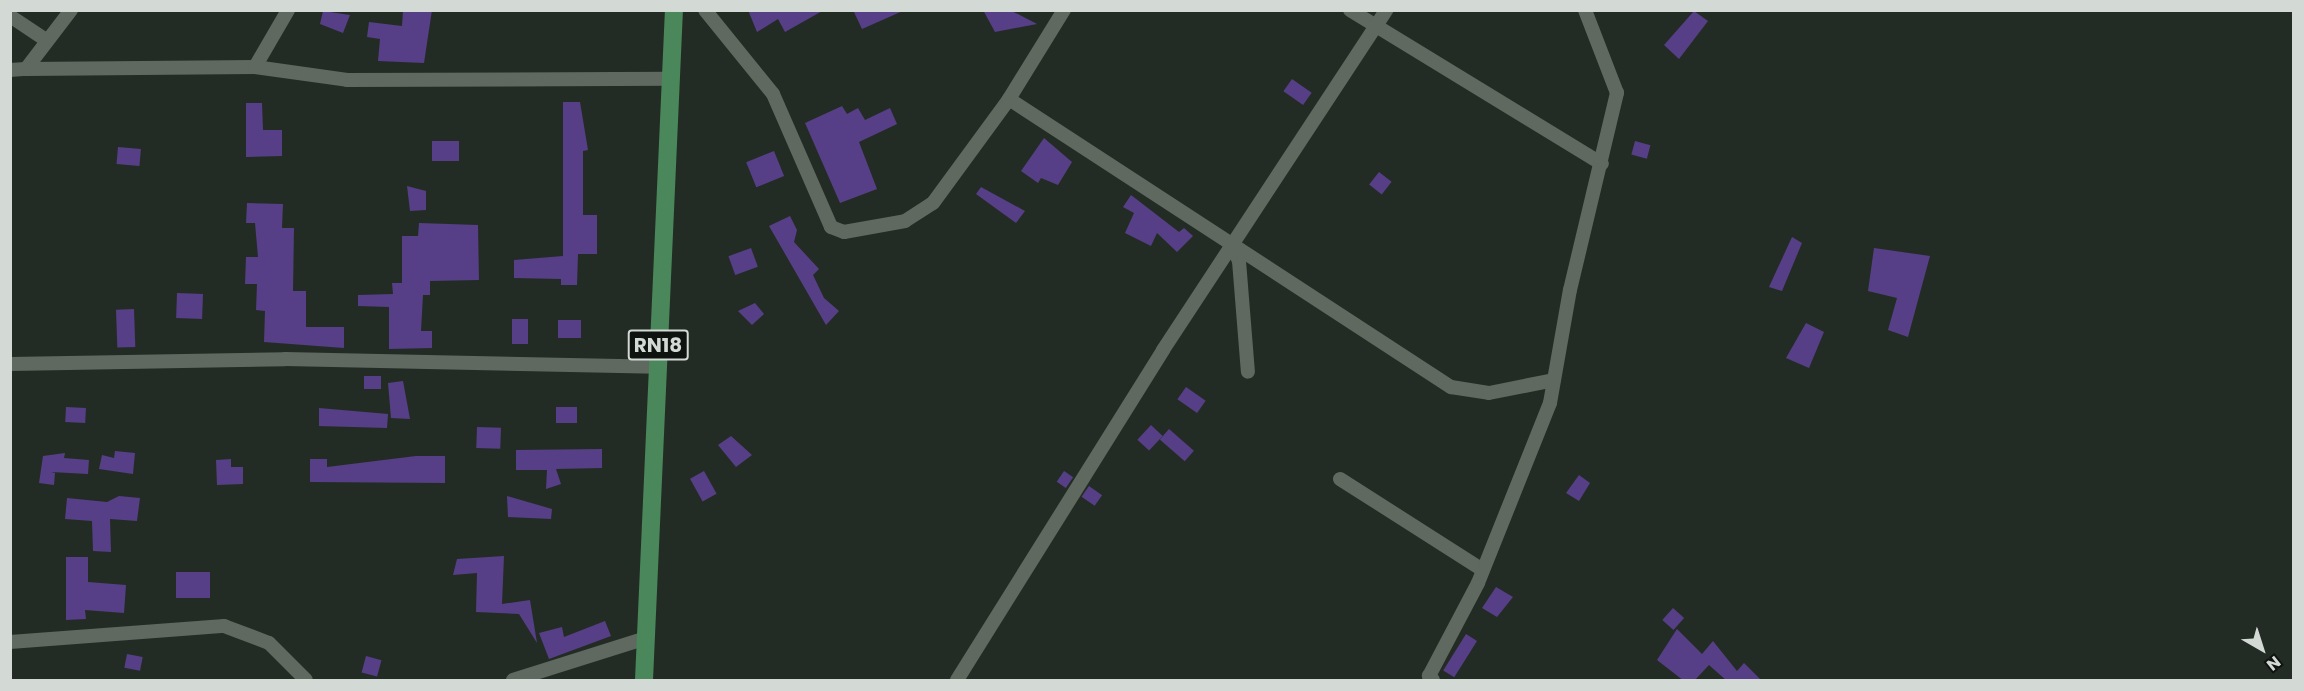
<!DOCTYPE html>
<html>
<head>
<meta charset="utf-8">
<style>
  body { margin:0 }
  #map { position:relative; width:2304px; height:691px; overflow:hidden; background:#232c24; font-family:Poppins,sans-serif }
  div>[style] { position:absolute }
  .building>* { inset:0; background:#563f86; transform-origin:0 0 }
  .street>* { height:14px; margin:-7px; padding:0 7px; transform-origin:7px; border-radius:7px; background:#5f6960 }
  .primary>* { height:18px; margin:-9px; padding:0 9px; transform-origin:9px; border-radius:9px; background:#4a885b }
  span { translate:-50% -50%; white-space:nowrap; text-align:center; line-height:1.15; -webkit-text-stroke:6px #0f1310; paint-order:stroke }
  .shield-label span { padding:2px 4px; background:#0f1310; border:2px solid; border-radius:4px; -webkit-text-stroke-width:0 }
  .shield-label { font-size:20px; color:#d3d9d4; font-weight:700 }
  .frame { position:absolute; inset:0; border:12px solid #d3d9d4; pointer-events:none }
  .north { position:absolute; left:2232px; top:619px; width:60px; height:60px; -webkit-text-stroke:4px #0f1310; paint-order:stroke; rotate:141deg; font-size:16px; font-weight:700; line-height:24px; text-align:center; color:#d3d9d4 }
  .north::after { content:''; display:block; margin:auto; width:21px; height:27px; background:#d3d9d4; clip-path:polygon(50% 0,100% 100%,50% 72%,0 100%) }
</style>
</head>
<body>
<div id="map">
  <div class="building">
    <div style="clip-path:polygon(403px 10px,432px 10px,424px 63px,378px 61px,380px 39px,367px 37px,369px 22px,402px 26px)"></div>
    <div style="clip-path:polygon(748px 10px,824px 10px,785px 32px,778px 19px,757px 32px)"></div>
    <div style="clip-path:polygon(853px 10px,905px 10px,862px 29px)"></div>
    <div style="clip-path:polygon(983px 10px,1010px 10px,1037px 24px,995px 32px)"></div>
    <div style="clip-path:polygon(323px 11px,350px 15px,343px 33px,320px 24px)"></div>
    <div style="clip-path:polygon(1694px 11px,1708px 21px,1679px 59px,1664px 45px)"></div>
    <div style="left:1292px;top:79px;width:24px;height:15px;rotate:35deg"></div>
    <div style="clip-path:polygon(563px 102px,580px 102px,588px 150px,583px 151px,583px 215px,597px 215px,597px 254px,578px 254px,577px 285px,561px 285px,561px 279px,514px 278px,514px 260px,563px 256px)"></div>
    <div style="clip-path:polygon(246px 103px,262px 103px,263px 130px,282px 130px,282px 156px,246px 157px)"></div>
    <div style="clip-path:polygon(842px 106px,847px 114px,858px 108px,865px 120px,890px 108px,897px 124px,859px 142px,877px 189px,840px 203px,805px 123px)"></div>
    <div style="clip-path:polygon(1044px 138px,1072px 162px,1058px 185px,1041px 178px,1038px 183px,1021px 171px)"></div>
    <div style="left:459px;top:141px;width:20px;height:27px;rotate:90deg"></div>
    <div style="left:1635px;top:141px;width:16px;height:14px;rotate:15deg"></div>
    <div style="left:118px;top:147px;width:23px;height:17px;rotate:5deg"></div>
    <div style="left:774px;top:151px;width:27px;height:30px;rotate:68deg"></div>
    <div style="left:1379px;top:172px;width:16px;height:16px;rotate:38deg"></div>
    <div style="clip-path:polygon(407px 186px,426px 191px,426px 210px,410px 211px)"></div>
    <div style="clip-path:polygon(981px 187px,1025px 211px,1016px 223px,976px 194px)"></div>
    <div style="clip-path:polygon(1131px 195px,1179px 232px,1184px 228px,1193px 236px,1177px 252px,1157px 233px,1151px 246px,1125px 233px,1134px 213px,1123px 207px)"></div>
    <div style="clip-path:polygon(247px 203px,283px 204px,282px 228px,294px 228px,293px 291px,306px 291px,306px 327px,344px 327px,344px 348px,264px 342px,265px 311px,256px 310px,257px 284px,245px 284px,246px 257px,258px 257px,255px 223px,246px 223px)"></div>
    <div style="clip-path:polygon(790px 216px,797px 230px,794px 242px,819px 269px,813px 275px,824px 298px,839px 311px,826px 325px,769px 226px)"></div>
    <div style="clip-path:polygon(419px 223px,478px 225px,479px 280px,430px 281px,430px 295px,423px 295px,421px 331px,432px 331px,432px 348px,389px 349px,389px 307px,358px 306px,358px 295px,393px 294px,392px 283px,402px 283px,402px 236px,418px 236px)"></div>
    <div style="clip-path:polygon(1792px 237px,1802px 243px,1782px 291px,1769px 287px)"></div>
    <div style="left:751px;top:248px;width:20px;height:24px;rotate:70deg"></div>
    <div style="clip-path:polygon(1874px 248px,1930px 256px,1908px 337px,1888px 330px,1897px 298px,1868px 291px)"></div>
    <div style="left:177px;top:293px;width:26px;height:25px;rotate:2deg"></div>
    <div style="clip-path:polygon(755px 303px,764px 314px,752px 325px,738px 311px)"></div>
    <div style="left:134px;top:309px;width:38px;height:18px;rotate:88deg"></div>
    <div style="left:512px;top:319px;width:16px;height:25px"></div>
    <div style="left:581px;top:320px;width:18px;height:23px;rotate:90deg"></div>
    <div style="clip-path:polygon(1806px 323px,1824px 332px,1809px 368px,1786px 358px)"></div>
    <div style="left:364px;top:376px;width:17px;height:13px"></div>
    <div style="clip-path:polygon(403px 381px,410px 419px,391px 418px,388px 383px)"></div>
    <div style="left:1186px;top:387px;width:24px;height:15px;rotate:35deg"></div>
    <div style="left:66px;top:407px;width:20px;height:15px;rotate:3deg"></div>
    <div style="left:577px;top:407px;width:16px;height:21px;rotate:90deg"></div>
    <div style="clip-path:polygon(319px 408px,388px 414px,387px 428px,319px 426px)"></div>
    <div style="left:1151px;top:425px;width:16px;height:20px;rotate:43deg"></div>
    <div style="left:477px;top:427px;width:24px;height:21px;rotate:2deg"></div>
    <div style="left:1169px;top:429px;width:33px;height:14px;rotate:41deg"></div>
    <div style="clip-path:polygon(731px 436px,752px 455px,736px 467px,718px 445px)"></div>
    <div style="clip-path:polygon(602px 449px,602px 468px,556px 469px,561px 484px,546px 489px,547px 470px,516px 470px,516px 450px)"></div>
    <div style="clip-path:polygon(115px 451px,135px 453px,133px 474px,99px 469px,102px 455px,114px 458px)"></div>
    <div style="clip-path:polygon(65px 453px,64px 458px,89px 460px,88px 474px,51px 472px,55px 473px,54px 485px,39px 483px,43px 456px)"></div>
    <div style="clip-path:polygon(416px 456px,445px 456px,445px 483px,310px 482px,310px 459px,327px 459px,327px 467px)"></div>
    <div style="clip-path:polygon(231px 459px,231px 467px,243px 467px,243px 484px,217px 485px,216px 460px)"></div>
    <div style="left:704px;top:471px;width:26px;height:16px;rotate:61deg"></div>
    <div style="left:1064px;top:471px;width:11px;height:13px;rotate:34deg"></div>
    <div style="clip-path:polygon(1579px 475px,1590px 483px,1579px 501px,1566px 493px)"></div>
    <div style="left:1089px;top:486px;width:16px;height:13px;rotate:35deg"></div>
    <div style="clip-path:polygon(119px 496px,140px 498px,137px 521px,110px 519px,111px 552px,93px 551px,92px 521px,65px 519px,67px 498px,107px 502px)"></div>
    <div style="clip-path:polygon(507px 496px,552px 509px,551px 519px,508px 517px)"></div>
    <div style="clip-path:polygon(504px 556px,502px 604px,530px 600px,537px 643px,519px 614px,476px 612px,477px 573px,453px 575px,457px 559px)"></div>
    <div style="clip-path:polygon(66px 557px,88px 557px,88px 582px,126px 585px,124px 613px,85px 610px,86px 619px,66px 620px)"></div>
    <div style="left:176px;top:572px;width:34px;height:26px"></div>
    <div style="clip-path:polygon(1496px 587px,1513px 597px,1497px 617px,1482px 608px)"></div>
    <div style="left:1673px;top:608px;width:15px;height:16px;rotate:42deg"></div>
    <div style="clip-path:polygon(605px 621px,611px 636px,549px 659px,539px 633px,562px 627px,564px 637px)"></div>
    <div style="clip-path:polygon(1677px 629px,1702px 654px,1713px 641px,1737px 671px,1744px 663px,1762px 681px,1727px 681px,1709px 665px,1694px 681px,1684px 681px,1657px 660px)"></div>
    <div style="left:1466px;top:634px;width:13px;height:43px;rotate:32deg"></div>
    <div style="left:127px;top:654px;width:16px;height:14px;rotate:11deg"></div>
    <div style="left:366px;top:656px;width:16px;height:17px;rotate:15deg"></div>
  </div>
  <div class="street">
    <div style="left:71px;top:10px;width:74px;rotate:127.3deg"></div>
    <div style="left:26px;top:69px;width:229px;rotate:-0.5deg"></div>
    <div style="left:255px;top:67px;width:93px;rotate:8deg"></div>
    <div style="left:347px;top:80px;width:324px;rotate:-0.2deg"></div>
    <div style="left:705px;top:10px;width:108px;rotate:51deg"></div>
    <div style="left:773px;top:94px;width:145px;rotate:66.4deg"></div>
    <div style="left:831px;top:227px;width:14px;rotate:21deg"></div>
    <div style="left:844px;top:232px;width:62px;rotate:-10.2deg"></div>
    <div style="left:905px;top:221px;width:33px;rotate:-33deg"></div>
    <div style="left:933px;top:203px;width:129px;rotate:-53.8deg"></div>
    <div style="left:1009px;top:99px;width:105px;rotate:-58.3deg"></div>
    <div style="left:1350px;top:10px;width:295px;rotate:31.4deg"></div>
    <div style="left:10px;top:16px;width:43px;rotate:33.7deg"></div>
    <div style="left:255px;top:67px;width:66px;rotate:-59.9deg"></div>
    <div style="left:10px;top:70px;width:16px;rotate:-4deg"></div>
    <div style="left:1009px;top:99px;width:528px;rotate:33.09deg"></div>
    <div style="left:1451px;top:387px;width:38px;rotate:9deg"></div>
    <div style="left:1489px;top:393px;width:66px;rotate:-11.3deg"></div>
    <div style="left:1233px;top:249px;width:13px;rotate:63deg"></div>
    <div style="left:1239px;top:261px;width:111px;rotate:85.4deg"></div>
    <div style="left:10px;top:364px;width:275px;rotate:-1deg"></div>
    <div style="left:285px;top:359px;width:371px;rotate:1.2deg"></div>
    <div style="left:1340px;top:479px;width:169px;rotate:32.5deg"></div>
    <div style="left:10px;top:642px;width:215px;rotate:-4.3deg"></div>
    <div style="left:224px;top:626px;width:48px;rotate:20.7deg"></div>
    <div style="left:269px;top:643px;width:52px;rotate:45deg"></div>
    <div style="left:513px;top:680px;width:139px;rotate:-17.5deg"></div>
    <div style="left:957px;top:680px;width:389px;rotate:-58deg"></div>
    <div style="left:1163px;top:350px;width:407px;rotate:-56.7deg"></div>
    <div style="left:1433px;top:680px;width:6px;rotate:-135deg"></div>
    <div style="left:1429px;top:676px;width:105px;rotate:-62.2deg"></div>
    <div style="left:1478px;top:583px;width:194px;rotate:-68.2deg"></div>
    <div style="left:1550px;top:403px;width:115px;rotate:-80deg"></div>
    <div style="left:1570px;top:290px;width:203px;rotate:-76.6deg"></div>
    <div style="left:1617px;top:93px;width:89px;rotate:-111.1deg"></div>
  </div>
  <div class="primary">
    <div style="left:644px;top:680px;width:671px;rotate:-87.44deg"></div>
  </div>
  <div class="shield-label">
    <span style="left:658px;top:345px">RN18</span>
  </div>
  <div class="frame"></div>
  <div class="north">N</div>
</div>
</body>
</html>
